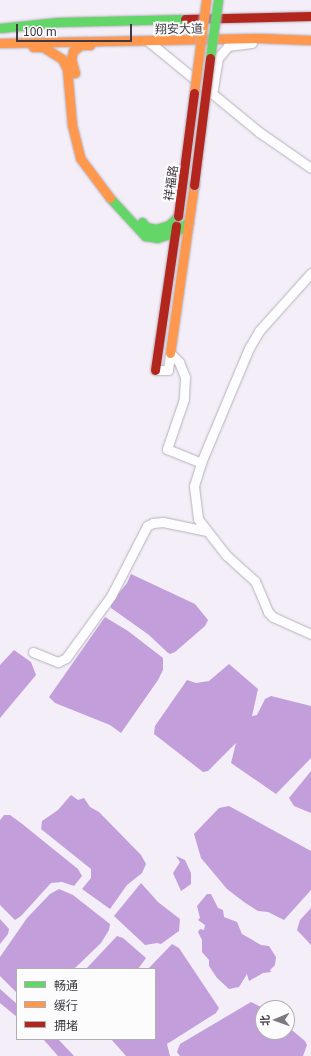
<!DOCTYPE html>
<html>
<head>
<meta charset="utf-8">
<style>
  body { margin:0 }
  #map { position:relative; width:311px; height:1056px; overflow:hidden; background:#f4eef9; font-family:Georgia,"Noto Sans SC",serif }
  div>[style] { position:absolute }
  .water>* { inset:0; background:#c29edb }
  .roads { filter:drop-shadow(0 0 1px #b6b1ba) drop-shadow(0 0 1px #b6b1ba) }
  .street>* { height:9px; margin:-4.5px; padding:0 4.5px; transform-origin:4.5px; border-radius:4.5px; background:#fdfcfe }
  .fast>* { height:9px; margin:-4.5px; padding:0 4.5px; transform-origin:4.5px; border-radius:4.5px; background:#63d668 }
  .slow>* { height:9px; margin:-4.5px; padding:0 4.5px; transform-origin:4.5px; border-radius:4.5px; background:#ff974d }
  .jam>* { height:9px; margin:-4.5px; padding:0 4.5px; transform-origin:4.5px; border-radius:4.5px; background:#b3261e }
  .bridges { filter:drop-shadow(0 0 1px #b6b1ba) drop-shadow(0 0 1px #b6b1ba) }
  .fast-bridge>* { height:9px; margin:-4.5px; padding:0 4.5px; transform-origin:4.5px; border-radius:4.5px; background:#63d668 }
  .slow-bridge>* { height:9px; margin:-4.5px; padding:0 4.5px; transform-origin:4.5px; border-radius:4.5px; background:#ff974d }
  .jam-bridge>* { height:9px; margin:-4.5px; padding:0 4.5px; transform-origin:4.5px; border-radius:4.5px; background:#b3261e }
  span { translate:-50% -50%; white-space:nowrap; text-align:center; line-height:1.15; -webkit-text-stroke:4px #fcfcfc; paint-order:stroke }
  .street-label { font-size:12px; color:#3e3942 }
  .legend { position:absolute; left:16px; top:968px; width:140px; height:72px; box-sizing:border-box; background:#fcfcfc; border:1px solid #b0aeb2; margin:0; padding:5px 7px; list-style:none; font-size:12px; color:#3e3942 }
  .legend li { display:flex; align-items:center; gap:8px; height:20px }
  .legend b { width:20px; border:1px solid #b0aeb2 }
  .north { position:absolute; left:255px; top:1000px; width:40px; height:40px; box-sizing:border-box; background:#fcfcfc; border:1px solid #b0aeb2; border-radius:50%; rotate:268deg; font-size:11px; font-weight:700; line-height:16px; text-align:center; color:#3e3942 }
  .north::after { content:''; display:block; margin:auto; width:14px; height:18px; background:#7e7882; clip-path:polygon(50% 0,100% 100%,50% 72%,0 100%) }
  .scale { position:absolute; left:16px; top:24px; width:116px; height:18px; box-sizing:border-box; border:2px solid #3e3942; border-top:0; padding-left:5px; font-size:12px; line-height:14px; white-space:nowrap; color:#3e3942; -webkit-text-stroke:3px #fcfcfc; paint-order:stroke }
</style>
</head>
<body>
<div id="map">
  <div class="water">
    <div style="clip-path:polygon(131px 574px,195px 604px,208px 620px,205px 626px,175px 652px,170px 654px,167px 652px,149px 635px,111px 608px,111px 603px,127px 583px)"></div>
    <div style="clip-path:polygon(105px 617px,128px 631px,163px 658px,163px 670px,158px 680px,121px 733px,110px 725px,55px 703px,49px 697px)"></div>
    <div style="clip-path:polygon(14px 650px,31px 662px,36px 675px,0 718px,0 665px)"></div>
    <div style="clip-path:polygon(229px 664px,258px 689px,252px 716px,257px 715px,265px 699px,271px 696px,311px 706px,311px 758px,276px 794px,231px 763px,236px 743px,208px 771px,203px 772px,154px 734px,155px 726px,187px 680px,196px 683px,209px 681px)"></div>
    <div style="clip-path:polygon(311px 771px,311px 813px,294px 806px,289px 798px)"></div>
    <div style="clip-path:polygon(71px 795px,78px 800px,84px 798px,90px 807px,99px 812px,141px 855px,146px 864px,142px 873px,127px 885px,110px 909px,82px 889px,91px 878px,91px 869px,41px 829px,42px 821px,58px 810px)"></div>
    <div style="clip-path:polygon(229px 806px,311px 851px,311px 890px,284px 920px,268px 912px,258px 911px,244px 902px,227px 889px,201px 858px,194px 834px,219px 808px)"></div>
    <div style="clip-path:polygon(4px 815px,10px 815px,21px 823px,78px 869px,82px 876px,74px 886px,62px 882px,51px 883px,21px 916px,15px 920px,0 905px,0 820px)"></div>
    <div style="clip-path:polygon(176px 856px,185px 860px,191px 873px,191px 884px,181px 891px,173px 873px,180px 862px)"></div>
    <div style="clip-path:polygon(141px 883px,158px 902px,180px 919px,179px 931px,161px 944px,157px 943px,145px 945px,114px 916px)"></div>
    <div style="clip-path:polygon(59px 889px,73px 895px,110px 924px,109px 930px,101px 943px,74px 969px,17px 969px,17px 993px,0 976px,0 957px,27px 918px,50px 894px)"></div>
    <div style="clip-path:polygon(207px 894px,211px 894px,218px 908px,223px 910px,224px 917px,237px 922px,242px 934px,261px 945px,269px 946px,276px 957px,275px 965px,270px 970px,271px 972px,263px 973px,249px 981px,247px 974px,239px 987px,229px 989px,217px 978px,209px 966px,209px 960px,202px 952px,202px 940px,198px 932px,200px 929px,204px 930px,205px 925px,198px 920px,200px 918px,197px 906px)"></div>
    <div style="clip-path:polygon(311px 908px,311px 945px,297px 930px,300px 920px)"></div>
    <div style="clip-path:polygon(0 919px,9px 929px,8px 934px,0 944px)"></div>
    <div style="clip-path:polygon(117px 936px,123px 938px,146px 958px,138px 969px,86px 969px)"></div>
    <div style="clip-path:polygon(172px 944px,179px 948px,219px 1008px,216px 1013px,167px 1044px,170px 1056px,126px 1056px,111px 1039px,155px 1039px,155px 969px,148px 969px)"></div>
    <div style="clip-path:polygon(0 989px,17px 1004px,17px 1017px,0 1003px)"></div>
    <div style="clip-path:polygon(251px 1002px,263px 1008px,263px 1032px,287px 1032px,287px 1026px,305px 1041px,307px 1045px,303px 1056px,180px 1056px,177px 1052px,180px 1044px)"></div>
    <div style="clip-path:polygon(43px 1039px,58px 1039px,74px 1056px,58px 1056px)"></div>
  </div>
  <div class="roads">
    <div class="street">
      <div style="left:148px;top:41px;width:144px;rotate:39.3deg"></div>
      <div style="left:259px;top:132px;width:63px;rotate:34.7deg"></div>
      <div style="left:213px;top:89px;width:31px;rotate:-81deg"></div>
      <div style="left:218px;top:58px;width:16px;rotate:-50deg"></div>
      <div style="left:228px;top:46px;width:24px;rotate:-7deg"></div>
      <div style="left:311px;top:273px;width:78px;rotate:131.9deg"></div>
      <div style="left:259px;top:331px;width:20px;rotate:120deg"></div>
      <div style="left:249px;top:348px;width:125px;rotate:112.7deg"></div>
      <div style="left:201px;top:463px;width:24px;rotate:107deg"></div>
      <div style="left:194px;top:486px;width:33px;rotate:83deg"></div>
      <div style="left:198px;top:519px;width:46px;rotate:52.1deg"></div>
      <div style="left:226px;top:555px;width:39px;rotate:42deg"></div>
      <div style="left:255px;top:581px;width:34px;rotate:67deg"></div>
      <div style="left:268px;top:612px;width:7px;rotate:45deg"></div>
      <div style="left:273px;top:617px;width:42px;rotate:24.1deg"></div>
      <div style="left:170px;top:353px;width:13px;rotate:45deg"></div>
      <div style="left:179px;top:362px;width:16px;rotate:68deg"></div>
      <div style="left:185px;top:377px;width:22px;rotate:93deg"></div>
      <div style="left:184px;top:399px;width:53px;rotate:108.8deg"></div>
      <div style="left:167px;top:449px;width:37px;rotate:22deg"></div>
      <div style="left:155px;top:370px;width:13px"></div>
      <div style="left:168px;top:370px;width:17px;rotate:-83deg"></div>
      <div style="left:33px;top:652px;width:27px;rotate:22deg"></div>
      <div style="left:58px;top:662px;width:9px;rotate:-27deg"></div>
      <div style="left:66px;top:658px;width:77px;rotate:-54deg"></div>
      <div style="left:111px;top:596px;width:79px;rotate:-62.8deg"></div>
      <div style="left:147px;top:526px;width:7px;rotate:-27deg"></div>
      <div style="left:153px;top:523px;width:10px;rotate:-6deg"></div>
      <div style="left:163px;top:522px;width:45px;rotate:11.6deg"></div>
    </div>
    <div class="fast">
      <div style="left:0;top:28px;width:58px;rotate:-5.9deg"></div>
      <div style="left:58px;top:22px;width:127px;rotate:-1.4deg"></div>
      <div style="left:110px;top:198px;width:52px;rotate:47.4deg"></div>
      <div style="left:145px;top:236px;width:12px;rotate:9deg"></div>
      <div style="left:157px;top:238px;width:19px;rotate:-18deg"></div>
      <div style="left:175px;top:232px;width:17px;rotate:-36deg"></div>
      <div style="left:142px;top:222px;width:6px;rotate:51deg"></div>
      <div style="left:146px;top:227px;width:10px;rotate:11deg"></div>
      <div style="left:156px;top:229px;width:14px;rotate:-17deg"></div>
      <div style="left:169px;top:225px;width:13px;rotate:-45deg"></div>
    </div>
    <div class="slow">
      <div style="left:0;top:43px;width:259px;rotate:-1.1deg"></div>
      <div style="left:259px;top:38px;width:52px;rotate:2.2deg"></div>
      <div style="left:33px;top:47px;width:10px"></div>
      <div style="left:43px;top:47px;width:22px;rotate:32deg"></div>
      <div style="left:62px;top:59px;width:11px;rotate:63deg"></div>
      <div style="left:67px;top:69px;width:56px;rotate:84.9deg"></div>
      <div style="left:72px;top:125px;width:34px;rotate:76deg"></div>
      <div style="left:80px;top:158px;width:50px;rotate:53.1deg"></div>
      <div style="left:75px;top:73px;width:15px;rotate:-106deg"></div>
      <div style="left:71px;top:59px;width:8px;rotate:-76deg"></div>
      <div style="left:73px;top:51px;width:10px;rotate:-37deg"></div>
      <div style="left:81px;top:45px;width:9px"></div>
      <div style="left:170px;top:353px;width:170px;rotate:-81.9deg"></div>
    </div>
    <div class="jam">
      <div style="left:185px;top:19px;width:126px;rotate:-1.4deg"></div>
      <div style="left:155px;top:370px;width:146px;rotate:-81.7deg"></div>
    </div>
  </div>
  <div class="bridges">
    <div class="fast-bridge">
      <div style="left:210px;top:58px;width:59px;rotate:-82.1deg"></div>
    </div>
    <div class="slow-bridge">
      <div style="left:194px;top:93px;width:94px;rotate:-82.6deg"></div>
    </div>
    <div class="jam-bridge">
      <div style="left:194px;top:185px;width:128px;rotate:-82.8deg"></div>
      <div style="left:178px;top:216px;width:124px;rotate:-82.6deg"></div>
    </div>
  </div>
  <div class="street-label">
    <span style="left:179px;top:28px;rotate:-1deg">翔安大道</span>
    <span style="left:170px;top:183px;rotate:-82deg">祥福路</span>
  </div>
  <ul class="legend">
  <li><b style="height:5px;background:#63d668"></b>畅通</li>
  <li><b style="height:5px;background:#ff974d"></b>缓行</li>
  <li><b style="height:5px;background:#b3261e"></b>拥堵</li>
  </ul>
  <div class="north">北</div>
  <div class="scale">100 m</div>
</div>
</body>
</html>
